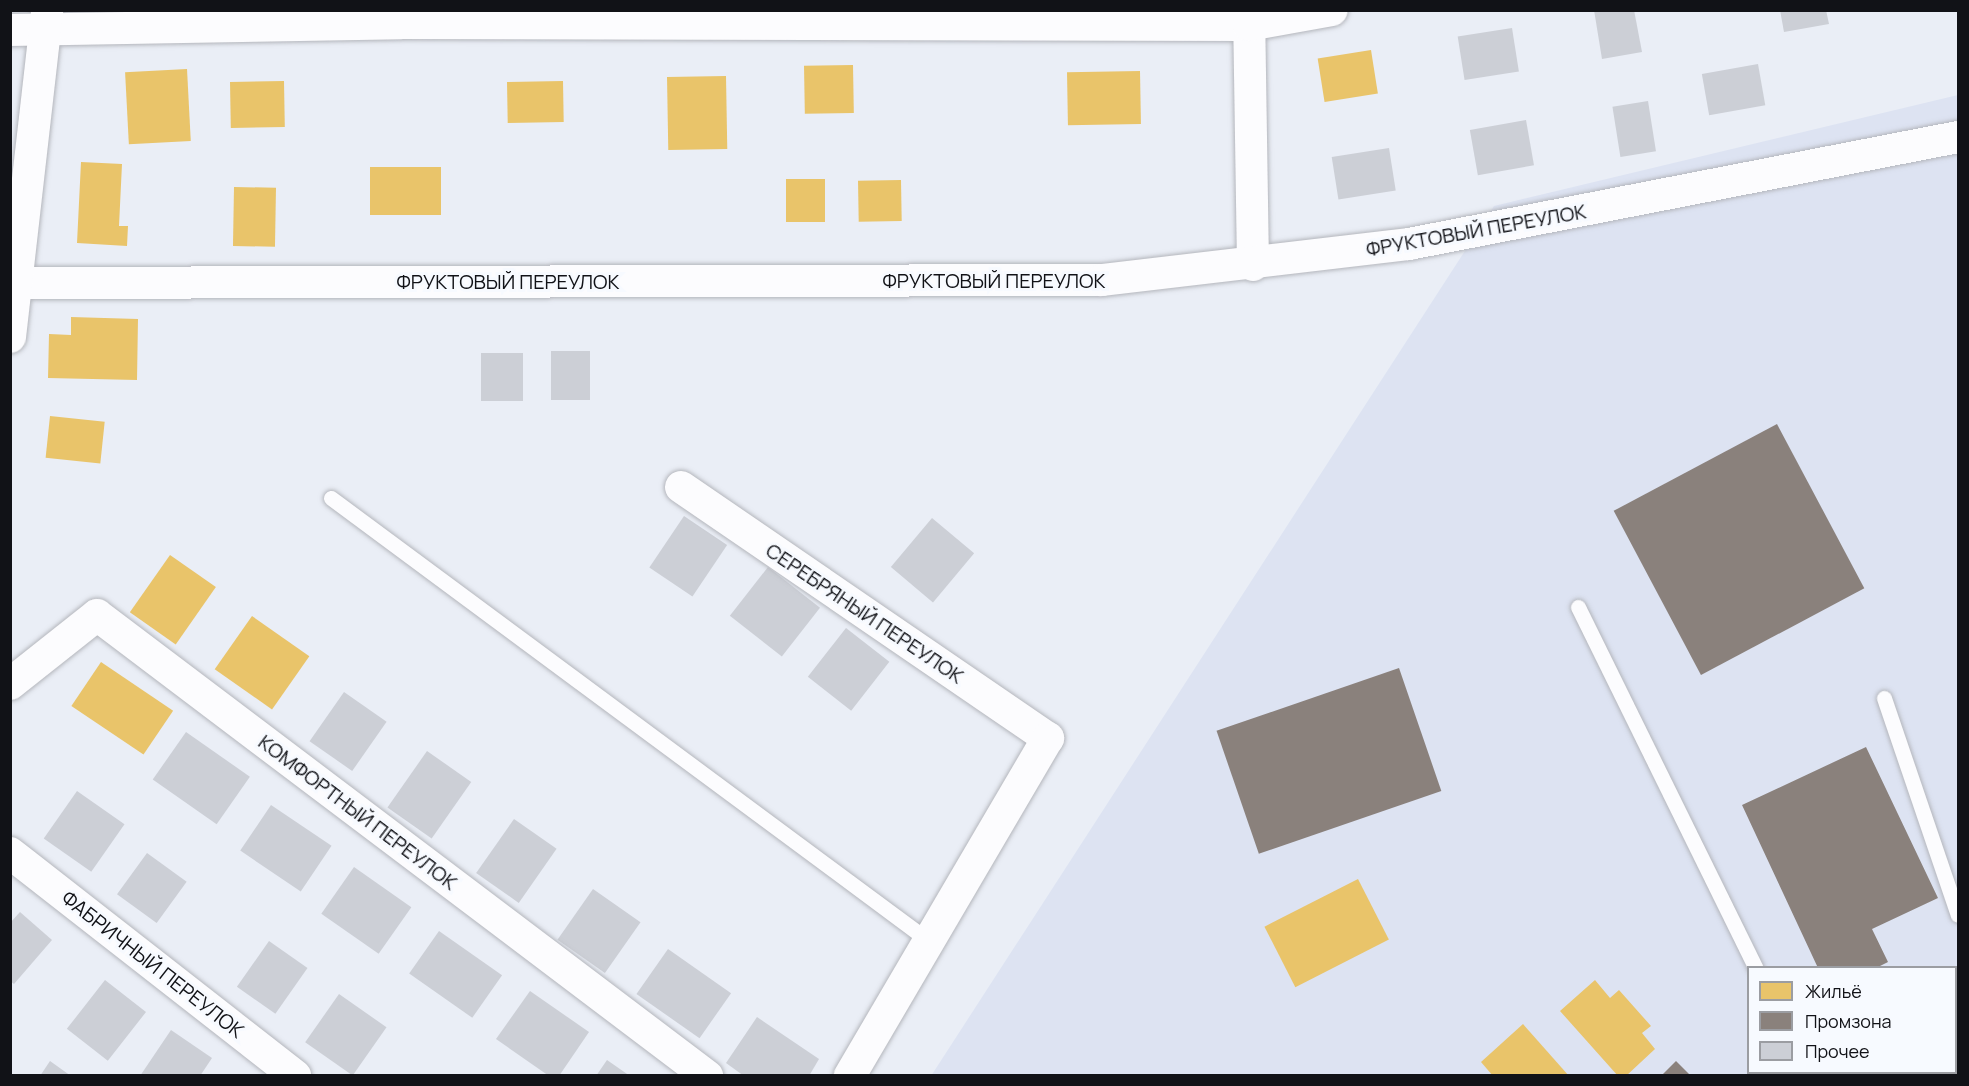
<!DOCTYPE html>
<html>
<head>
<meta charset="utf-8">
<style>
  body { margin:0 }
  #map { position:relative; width:1969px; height:1086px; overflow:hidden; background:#eaeef6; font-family:Manrope,sans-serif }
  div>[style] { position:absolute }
  .built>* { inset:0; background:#dde3f2 }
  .homes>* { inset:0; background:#e9c46a; transform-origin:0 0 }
  .industry>* { inset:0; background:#8a817c; transform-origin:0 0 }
  .building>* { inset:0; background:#cccfd6; transform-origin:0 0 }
  .roads { filter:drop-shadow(0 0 2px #b4b6bc) drop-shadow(0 0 2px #b4b6bc) }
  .service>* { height:15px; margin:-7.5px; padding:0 7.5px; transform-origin:7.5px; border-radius:7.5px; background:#fcfcfe }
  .minor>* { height:32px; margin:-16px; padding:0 16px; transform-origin:16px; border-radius:16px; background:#fcfcfe }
  .tertiary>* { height:33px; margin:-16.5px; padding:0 16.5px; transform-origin:16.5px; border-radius:16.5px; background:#fcfcfe }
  span { translate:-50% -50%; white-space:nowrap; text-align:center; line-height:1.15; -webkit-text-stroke:6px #f7faff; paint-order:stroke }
  .street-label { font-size:20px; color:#111217 }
  .frame { position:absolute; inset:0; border:12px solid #111217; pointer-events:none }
  .legend { position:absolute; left:1747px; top:966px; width:210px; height:108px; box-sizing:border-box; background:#f7faff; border:2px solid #9b9da2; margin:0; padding:8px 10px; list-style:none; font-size:18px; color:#111217 }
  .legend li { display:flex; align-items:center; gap:12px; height:30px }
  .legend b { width:30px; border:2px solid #9b9da2 }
</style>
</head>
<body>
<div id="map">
  <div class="built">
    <div style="clip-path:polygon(1958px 95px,1958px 991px,1956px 993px,1956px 968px,1748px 968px,1748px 1072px,1863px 1073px,1859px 1075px,931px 1076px,1494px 206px)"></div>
  </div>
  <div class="homes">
    <div style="left:1371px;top:50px;width:44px;height:54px;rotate:81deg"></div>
    <div style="left:853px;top:65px;width:48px;height:49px;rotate:89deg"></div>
    <div style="left:187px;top:69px;width:72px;height:62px;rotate:87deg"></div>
    <div style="left:1140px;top:71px;width:53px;height:73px;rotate:89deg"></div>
    <div style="left:726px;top:76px;width:73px;height:59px;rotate:89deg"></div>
    <div style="left:284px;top:81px;width:46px;height:54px;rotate:89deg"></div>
    <div style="left:563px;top:81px;width:41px;height:56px;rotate:89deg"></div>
    <div style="clip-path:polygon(81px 162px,122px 164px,119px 226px,128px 226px,127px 246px,77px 243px)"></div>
    <div style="left:370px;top:167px;width:71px;height:48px"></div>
    <div style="left:786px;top:179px;width:39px;height:43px"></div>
    <div style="left:901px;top:180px;width:41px;height:43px;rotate:89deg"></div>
    <div style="left:234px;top:187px;width:42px;height:59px;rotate:1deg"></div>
    <div style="clip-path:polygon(71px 317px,138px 319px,137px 380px,48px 378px,49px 334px,71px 335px)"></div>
    <div style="left:50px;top:416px;width:55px;height:42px;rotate:6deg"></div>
    <div style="left:170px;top:555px;width:56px;height:70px;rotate:35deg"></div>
    <div style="left:252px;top:616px;width:70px;height:65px;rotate:35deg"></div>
    <div style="left:101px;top:662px;width:87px;height:53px;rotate:34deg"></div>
    <div style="left:1358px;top:879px;width:68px;height:105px;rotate:63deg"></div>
    <div style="clip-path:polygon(1595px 980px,1610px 998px,1619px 990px,1651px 1026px,1642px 1033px,1655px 1049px,1626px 1076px,1618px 1076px,1560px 1011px)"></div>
    <div style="clip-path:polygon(1523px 1024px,1569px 1076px,1493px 1076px,1481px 1062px)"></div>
  </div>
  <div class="industry">
    <div style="left:1777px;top:424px;width:186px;height:185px;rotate:62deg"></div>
    <div style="left:1399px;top:668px;width:130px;height:193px;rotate:71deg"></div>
    <div style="clip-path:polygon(1866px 747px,1938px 898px,1872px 929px,1888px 962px,1876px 968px,1818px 968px,1742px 805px)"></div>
    <div style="clip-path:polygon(1676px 1061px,1691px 1076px,1661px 1076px)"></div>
  </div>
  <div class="building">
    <div style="clip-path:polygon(1594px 10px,1634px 10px,1642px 52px,1602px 59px)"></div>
    <div style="clip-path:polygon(1780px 10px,1826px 10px,1829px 24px,1784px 32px)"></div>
    <div style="left:1512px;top:28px;width:44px;height:55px;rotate:81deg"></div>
    <div style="left:1758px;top:64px;width:42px;height:57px;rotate:80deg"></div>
    <div style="left:1648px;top:101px;width:51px;height:36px;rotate:81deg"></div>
    <div style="left:1526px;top:120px;width:46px;height:57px;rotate:80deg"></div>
    <div style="left:1389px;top:148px;width:43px;height:58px;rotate:81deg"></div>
    <div style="left:551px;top:351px;width:39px;height:49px"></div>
    <div style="left:481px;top:353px;width:42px;height:48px"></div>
    <div style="left:684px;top:516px;width:52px;height:62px;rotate:34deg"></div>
    <div style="left:932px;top:518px;width:55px;height:64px;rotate:40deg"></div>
    <div style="left:768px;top:567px;width:66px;height:62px;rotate:38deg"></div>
    <div style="left:846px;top:628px;width:55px;height:62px;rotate:38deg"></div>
    <div style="left:344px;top:692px;width:52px;height:60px;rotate:35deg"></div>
    <div style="left:186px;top:732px;width:78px;height:58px;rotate:35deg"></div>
    <div style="left:427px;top:751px;width:54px;height:69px;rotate:35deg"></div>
    <div style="left:77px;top:791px;width:58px;height:58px;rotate:35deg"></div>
    <div style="left:271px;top:805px;width:73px;height:55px;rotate:34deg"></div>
    <div style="left:514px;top:819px;width:52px;height:66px;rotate:35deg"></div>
    <div style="left:147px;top:853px;width:49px;height:51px;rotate:36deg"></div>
    <div style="left:354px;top:867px;width:70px;height:57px;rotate:35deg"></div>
    <div style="left:593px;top:889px;width:58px;height:62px;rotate:35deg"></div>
    <div style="clip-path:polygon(20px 912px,52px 940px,14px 984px,10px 981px,10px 923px)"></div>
    <div style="left:439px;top:931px;width:77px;height:52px;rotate:35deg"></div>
    <div style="left:269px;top:941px;width:47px;height:56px;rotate:35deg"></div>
    <div style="left:668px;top:949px;width:77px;height:55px;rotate:35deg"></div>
    <div style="left:105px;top:980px;width:52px;height:62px;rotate:38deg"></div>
    <div style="clip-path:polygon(530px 991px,589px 1032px,559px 1076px,549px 1076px,496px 1039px)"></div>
    <div style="left:339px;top:994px;width:58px;height:59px;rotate:35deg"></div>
    <div style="clip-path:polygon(757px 1017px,819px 1059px,809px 1076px,744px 1076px,726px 1063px)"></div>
    <div style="clip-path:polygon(171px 1030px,212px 1058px,200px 1076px,140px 1076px)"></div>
    <div style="clip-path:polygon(607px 1060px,630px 1076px,596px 1076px)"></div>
    <div style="clip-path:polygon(50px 1061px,71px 1076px,40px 1076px)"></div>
  </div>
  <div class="roads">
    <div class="service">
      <div style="left:331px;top:498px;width:744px;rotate:36.53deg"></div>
      <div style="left:1578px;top:607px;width:402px;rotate:63.8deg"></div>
      <div style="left:1884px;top:698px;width:229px;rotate:71.2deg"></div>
      <div style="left:1808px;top:1072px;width:4px;rotate:76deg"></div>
    </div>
    <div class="minor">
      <div style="left:1249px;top:10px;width:255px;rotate:89.1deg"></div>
      <div style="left:10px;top:30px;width:391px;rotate:-1deg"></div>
      <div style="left:401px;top:23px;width:848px;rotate:0.14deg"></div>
      <div style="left:1249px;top:25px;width:84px;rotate:-10.2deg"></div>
      <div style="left:16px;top:283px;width:1086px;rotate:-0.16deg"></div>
      <div style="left:1102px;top:280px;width:309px;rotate:-6.7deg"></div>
      <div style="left:1409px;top:244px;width:559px;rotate:-11.03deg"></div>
      <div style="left:10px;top:337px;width:329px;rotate:-83.5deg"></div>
      <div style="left:681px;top:487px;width:445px;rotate:34.4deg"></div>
      <div style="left:1048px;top:738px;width:392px;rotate:120.4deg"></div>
      <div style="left:10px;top:684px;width:111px;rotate:-38.4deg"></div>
      <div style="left:97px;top:615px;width:765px;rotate:37.08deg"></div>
      <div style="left:10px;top:853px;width:362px;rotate:38deg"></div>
    </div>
    <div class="tertiary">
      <div style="left:1956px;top:1042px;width:4px;rotate:-56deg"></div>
      <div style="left:1919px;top:1076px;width:6px;rotate:-45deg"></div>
    </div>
  </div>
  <div class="street-label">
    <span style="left:1476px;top:230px;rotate:-10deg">ФРУКТОВЫЙ ПЕРЕУЛОК</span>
    <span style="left:994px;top:280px">ФРУКТОВЫЙ ПЕРЕУЛОК</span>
    <span style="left:508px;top:281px">ФРУКТОВЫЙ ПЕРЕУЛОК</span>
    <span style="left:865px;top:613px;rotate:34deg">СЕРЕБРЯНЫЙ ПЕРЕУЛОК</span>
    <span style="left:358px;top:812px;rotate:37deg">КОМФОРТНЫЙ ПЕРЕУЛОК</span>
    <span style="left:153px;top:964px;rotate:38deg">ФАБРИЧНЫЙ ПЕРЕУЛОК</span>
  </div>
  <div class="frame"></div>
  <ul class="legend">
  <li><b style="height:16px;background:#e9c46a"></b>Жильё</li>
  <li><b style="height:16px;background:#8a817c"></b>Промзона</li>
  <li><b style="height:16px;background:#cccfd6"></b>Прочее</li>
  </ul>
</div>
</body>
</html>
